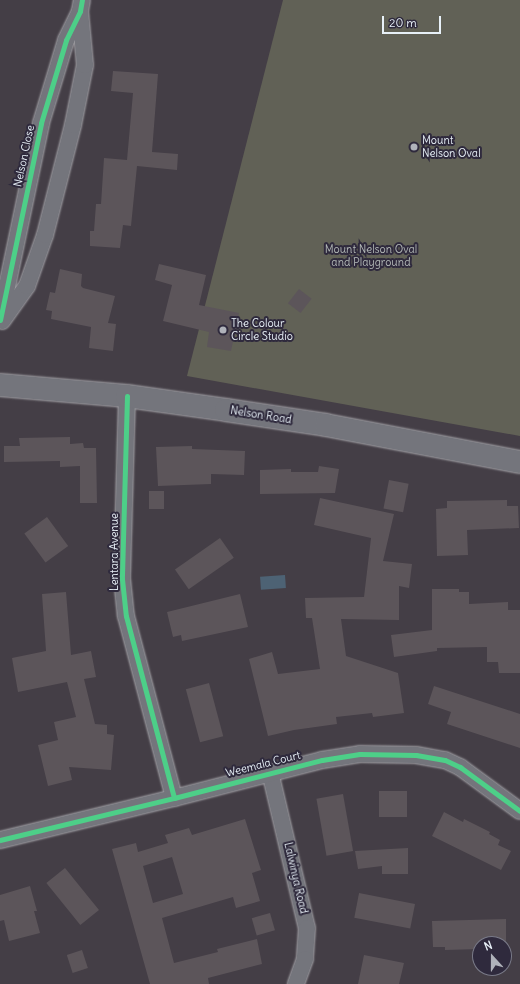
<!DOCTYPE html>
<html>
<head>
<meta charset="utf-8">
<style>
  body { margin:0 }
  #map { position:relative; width:520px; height:984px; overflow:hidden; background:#443e46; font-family:Delius,sans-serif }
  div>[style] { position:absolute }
  .green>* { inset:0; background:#616156 }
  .water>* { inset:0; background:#4d6274; transform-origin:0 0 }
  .building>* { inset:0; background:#5c555a; transform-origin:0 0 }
  .roads { filter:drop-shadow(0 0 1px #a1a0a5) drop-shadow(0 0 1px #a1a0a5) }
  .street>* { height:16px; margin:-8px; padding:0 8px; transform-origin:8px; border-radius:8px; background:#74757c }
  .secondary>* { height:22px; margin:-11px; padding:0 11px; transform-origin:11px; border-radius:11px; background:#74757c }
  .cycleway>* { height:5px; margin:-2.5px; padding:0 2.5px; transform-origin:2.5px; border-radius:2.5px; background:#4dcf88 }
  .dots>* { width:11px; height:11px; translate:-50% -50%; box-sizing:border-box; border:2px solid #2f2a3d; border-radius:50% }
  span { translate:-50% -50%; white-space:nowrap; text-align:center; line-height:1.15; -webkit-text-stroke:4px #2f2a3d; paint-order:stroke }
  .poi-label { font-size:11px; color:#e8f1f8 }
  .left { translate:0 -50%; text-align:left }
  .street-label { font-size:11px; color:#e8f1f8 }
  .park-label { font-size:11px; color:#b4bab8 }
  .north { position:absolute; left:472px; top:936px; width:40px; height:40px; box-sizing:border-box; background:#2f2a3d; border:1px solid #797a88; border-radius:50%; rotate:339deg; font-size:11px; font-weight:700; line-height:16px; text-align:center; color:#e8f1f8 }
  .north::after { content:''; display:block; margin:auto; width:14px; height:18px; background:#afb2ba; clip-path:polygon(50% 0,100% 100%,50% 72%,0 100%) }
  .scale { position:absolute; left:382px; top:16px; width:59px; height:18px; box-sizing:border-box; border:2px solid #e8f1f8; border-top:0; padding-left:5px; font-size:12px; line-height:14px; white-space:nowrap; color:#e8f1f8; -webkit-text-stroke:3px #2f2a3d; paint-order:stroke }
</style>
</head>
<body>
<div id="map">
  <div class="green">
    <div style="clip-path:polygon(283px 0,520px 0,520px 436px,187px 376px)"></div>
  </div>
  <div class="water">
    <div style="left:285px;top:575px;width:13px;height:25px;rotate:86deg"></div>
  </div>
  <div class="building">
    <div style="clip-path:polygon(113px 71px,158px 74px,152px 152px,178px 154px,177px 170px,137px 166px,131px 226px,123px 225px,120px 248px,90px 246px,90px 231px,94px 231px,96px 204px,101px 204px,104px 158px,127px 160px,133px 93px,111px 91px)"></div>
    <div style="clip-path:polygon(159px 264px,206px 275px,199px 305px,239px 313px,231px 351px,207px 347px,209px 332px,163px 321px,172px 285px,155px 280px)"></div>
    <div style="clip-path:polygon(60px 269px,82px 274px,81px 286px,83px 288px,115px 296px,108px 323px,116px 324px,113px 351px,89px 348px,91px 327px,51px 319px,52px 311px,46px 310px,50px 292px,55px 293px)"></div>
    <div style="left:299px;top:289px;width:16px;height:18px;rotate:38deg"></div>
    <div style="clip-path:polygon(70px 437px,70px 444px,83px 443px,84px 448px,96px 448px,97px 503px,80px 503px,80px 466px,60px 467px,60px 461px,4px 462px,4px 446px,20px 446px,19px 438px)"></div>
    <div style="clip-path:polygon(192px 446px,192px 449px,245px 451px,244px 475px,211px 474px,211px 484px,158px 486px,156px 447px)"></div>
    <div style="clip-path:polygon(319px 466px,339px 469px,335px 493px,260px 494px,260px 470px,291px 469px,291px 472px,318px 472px)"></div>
    <div style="left:389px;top:480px;width:20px;height:29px;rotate:11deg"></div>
    <div style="left:149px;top:491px;width:15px;height:18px"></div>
    <div style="clip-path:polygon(320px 498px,394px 514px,383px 561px,412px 564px,409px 588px,399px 586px,399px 620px,341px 619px,346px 656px,398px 673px,404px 713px,373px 717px,372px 713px,336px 717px,337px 724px,294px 730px,268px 736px,249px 659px,272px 652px,278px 674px,320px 669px,312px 618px,306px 618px,305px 598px,364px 597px,371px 538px,314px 525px)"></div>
    <div style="clip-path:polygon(507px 500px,507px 506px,518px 506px,519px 528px,467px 530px,468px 555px,437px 556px,436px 509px,447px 508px,447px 501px)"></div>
    <div style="left:47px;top:517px;width:36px;height:28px;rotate:54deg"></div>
    <div style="left:220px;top:538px;width:24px;height:55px;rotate:55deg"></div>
    <div style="clip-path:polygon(432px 589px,459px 589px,459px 592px,469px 592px,469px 604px,508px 602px,508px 610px,520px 610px,520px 673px,499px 673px,498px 662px,487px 662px,487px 647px,437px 648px,437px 651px,394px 657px,391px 635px,432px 630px)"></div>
    <div style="clip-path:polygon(66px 592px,71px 655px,91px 651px,96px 677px,84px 679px,95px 724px,107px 725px,107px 734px,114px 735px,111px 770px,69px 767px,72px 780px,48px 786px,38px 745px,58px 740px,54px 722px,76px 717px,67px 682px,18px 692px,12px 658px,46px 651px,42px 594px)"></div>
    <div style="clip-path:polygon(240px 594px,248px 627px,182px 641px,181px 635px,173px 637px,167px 612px)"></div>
    <div style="left:209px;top:683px;width:55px;height:24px;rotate:75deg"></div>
    <div style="clip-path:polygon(434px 686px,520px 714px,520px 748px,447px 724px,451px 712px,428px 704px)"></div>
    <div style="left:407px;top:791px;width:26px;height:28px;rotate:90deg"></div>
    <div style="left:343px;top:794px;width:58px;height:27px;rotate:80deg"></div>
    <div style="clip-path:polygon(444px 812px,463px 822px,464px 819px,490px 832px,489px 834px,500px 840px,498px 845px,511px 851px,501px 870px,432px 836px)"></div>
    <div style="clip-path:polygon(evenodd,245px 819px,261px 870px,252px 873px,260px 901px,236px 908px,233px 897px,162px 918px,174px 963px,218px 952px,217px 949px,257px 939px,262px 964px,208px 978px,209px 984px,150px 984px,112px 849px,136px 843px,138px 852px,168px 843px,165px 835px,189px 828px,192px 835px,245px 819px,172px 857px,183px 894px,153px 903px,143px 866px,172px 857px)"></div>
    <div style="clip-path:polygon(408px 848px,408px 874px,382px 874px,382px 866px,358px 869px,355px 851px)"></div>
    <div style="left:65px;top:868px;width:54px;height:24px;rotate:51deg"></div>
    <div style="clip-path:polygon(30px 886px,37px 911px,34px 911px,40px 933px,9px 941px,4px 920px,0 921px,0 895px)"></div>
    <div style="left:415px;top:904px;width:25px;height:57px;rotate:101deg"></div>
    <div style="left:270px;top:913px;width:18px;height:19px;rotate:74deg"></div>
    <div style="clip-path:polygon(506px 919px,506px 943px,480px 944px,480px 949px,445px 950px,445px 947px,433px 947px,432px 921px)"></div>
    <div style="left:82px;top:950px;width:19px;height:16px;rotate:72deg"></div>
    <div style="clip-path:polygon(364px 955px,404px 963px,399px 984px,358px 984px)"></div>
  </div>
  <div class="roads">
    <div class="street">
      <div style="left:0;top:320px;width:201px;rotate:-78.2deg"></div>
      <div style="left:41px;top:123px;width:87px;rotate:-73.2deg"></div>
      <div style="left:66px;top:40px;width:32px;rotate:-64deg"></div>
      <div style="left:80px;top:11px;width:11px;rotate:-80deg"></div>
      <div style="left:2px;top:321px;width:43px;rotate:-54.5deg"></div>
      <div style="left:27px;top:286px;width:54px;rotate:-70.6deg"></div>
      <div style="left:45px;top:235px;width:114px;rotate:-75.7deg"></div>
      <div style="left:73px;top:125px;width:61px;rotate:-78.7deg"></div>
      <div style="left:85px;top:65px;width:54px;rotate:-95.3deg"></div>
      <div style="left:127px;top:396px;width:183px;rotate:91.6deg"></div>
      <div style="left:122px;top:579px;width:37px;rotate:84deg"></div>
      <div style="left:126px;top:616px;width:188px;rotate:75.2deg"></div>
      <div style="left:270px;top:772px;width:160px;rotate:76.7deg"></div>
      <div style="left:307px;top:928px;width:31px;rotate:94deg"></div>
      <div style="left:305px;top:959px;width:27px;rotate:110deg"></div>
      <div style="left:0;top:840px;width:179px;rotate:-13.6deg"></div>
      <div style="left:174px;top:798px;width:153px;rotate:-14.4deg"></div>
      <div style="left:322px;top:760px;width:38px;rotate:-9deg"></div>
      <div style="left:360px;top:754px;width:56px;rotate:1deg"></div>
      <div style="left:416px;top:755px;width:29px;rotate:10deg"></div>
      <div style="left:445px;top:760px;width:17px;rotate:25deg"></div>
      <div style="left:460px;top:767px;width:74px;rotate:36.3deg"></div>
    </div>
    <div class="secondary">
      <div style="left:0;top:385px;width:127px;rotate:5deg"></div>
      <div style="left:127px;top:396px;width:100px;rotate:8deg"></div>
      <div style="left:226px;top:410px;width:101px;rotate:8.5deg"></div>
      <div style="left:326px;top:425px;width:197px;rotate:10.8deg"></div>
    </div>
  </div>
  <div class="cycleway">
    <div style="left:0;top:320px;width:201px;rotate:-78.2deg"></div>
    <div style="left:41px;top:123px;width:87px;rotate:-73.2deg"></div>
    <div style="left:66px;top:40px;width:32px;rotate:-64deg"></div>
    <div style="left:80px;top:11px;width:11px;rotate:-80deg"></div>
    <div style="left:127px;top:396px;width:183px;rotate:91.6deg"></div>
    <div style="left:122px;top:579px;width:37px;rotate:84deg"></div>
    <div style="left:126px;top:616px;width:188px;rotate:75.2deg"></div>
    <div style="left:0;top:840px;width:179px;rotate:-13.6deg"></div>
    <div style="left:174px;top:798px;width:153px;rotate:-14.4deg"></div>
    <div style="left:322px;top:760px;width:38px;rotate:-9deg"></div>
    <div style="left:360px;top:754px;width:56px;rotate:1deg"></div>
    <div style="left:416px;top:755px;width:29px;rotate:10deg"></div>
    <div style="left:445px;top:760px;width:17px;rotate:25deg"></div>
    <div style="left:460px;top:767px;width:74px;rotate:36.3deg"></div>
  </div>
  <div class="dots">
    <div style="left:414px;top:147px;background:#afb2ba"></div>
    <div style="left:223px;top:330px;background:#afb2ba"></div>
  </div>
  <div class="poi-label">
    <span class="left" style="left:422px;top:147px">Mount<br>Nelson Oval</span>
    <span class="left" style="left:231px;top:330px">The Colour<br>Circle Studio</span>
  </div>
  <div class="street-label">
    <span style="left:24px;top:156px;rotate:-78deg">Nelson Close</span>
    <span style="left:261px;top:415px;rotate:9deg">Nelson Road</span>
    <span style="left:114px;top:552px;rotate:-90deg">Lentara Avenue</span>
    <span style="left:263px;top:764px;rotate:-14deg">Weemala Court</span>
    <span style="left:296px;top:878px;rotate:77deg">Lalwinya Road</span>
  </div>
  <div class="park-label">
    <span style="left:371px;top:256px">Mount Nelson Oval<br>and Playground</span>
  </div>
  <div class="north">N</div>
  <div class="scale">20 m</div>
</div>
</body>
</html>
